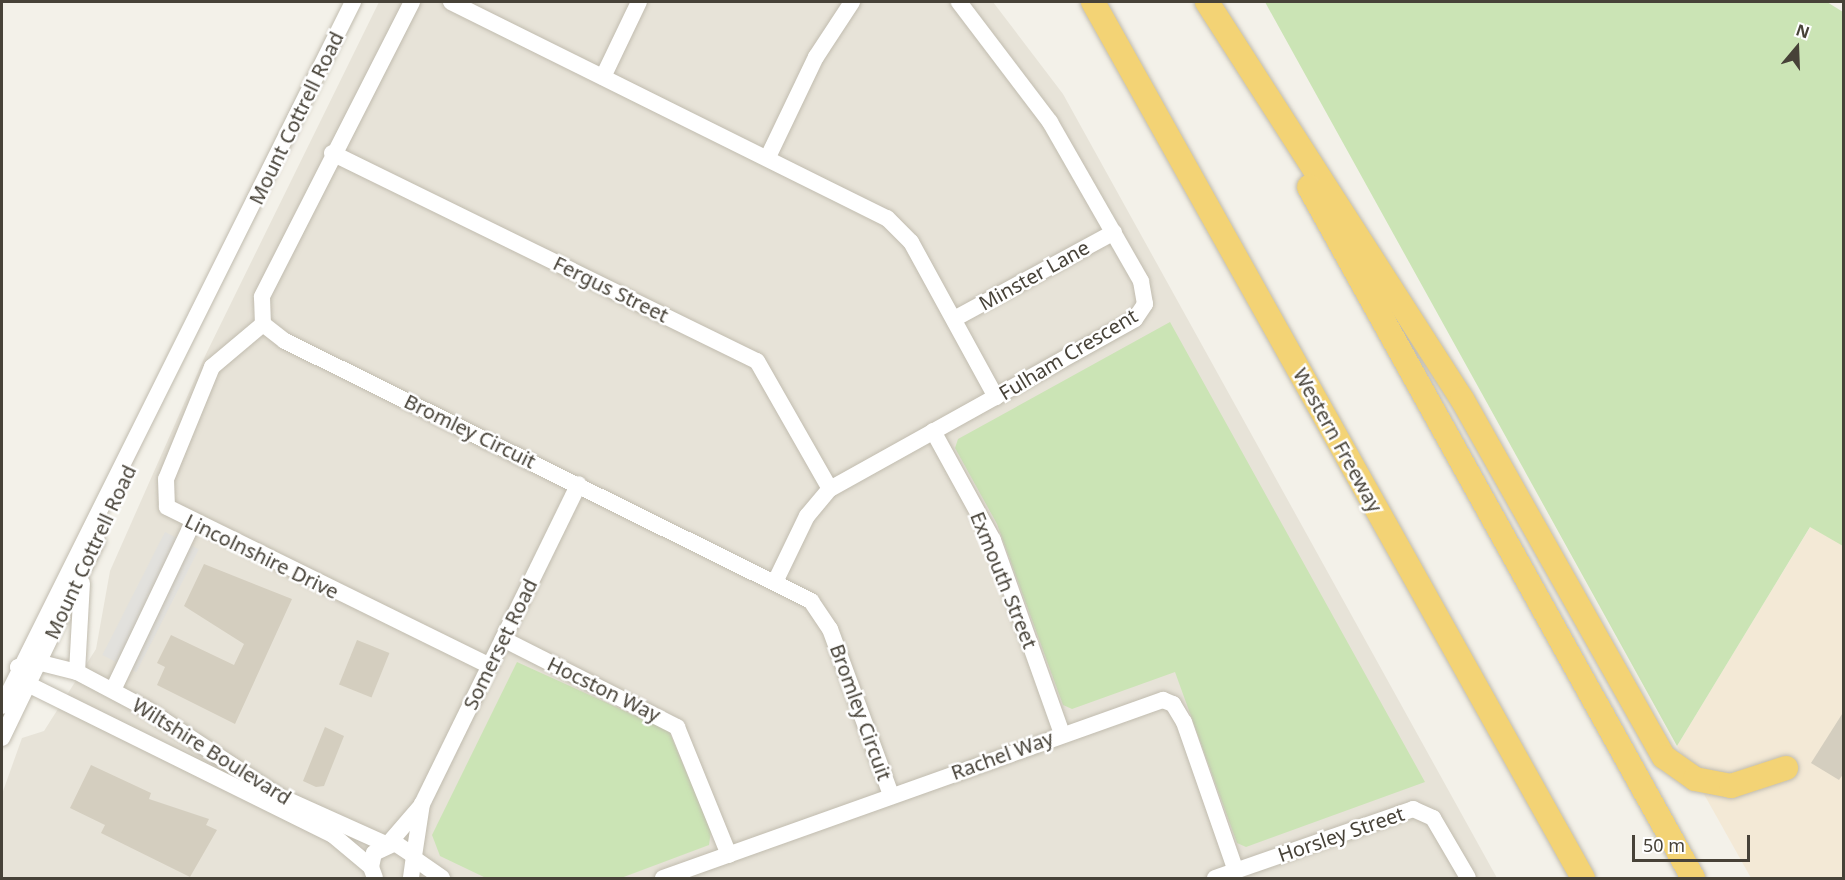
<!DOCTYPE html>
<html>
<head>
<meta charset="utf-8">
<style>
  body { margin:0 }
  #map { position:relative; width:1845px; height:880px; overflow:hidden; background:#f3f1e9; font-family:"Noto Sans",sans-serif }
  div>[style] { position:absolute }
  .residential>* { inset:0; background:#e7e3d8 }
  .commercial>* { inset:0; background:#f3e9d6 }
  .green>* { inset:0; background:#cbe4b5 }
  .parking>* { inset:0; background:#e2e1dd; transform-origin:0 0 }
  .building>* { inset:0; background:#d4cebf; transform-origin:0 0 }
  .roads { filter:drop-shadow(0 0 2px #c1bcaf) drop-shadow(0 0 2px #c1bcaf) }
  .minor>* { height:16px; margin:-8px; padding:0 8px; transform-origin:8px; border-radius:8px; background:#fff }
  .highway>* { height:24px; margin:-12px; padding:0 12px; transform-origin:12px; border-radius:12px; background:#f3d375 }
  span { translate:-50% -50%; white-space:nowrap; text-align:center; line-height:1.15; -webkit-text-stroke:5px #fff; paint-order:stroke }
  .street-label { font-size:20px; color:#474238 }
  .frame { position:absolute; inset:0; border:3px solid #474238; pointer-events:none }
  .north { position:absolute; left:1767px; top:18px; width:60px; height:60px; -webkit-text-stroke:4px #fff; paint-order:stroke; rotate:19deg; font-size:16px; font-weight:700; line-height:24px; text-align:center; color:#474238 }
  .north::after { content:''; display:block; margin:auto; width:21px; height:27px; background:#474238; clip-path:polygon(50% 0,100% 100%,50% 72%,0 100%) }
  .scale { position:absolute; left:1632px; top:835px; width:118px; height:27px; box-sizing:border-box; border:3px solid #474238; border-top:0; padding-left:8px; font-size:18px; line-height:21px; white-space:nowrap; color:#474238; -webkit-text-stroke:4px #fff; paint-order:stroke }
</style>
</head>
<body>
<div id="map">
  <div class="residential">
    <div style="clip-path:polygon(379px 2px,993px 2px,1063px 94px,1497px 878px,2px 878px,2px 794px,22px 738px,44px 731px,96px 649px,110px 571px,206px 354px)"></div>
  </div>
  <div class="commercial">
    <div style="clip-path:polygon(1843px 473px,1843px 878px,1751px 878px,1677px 746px)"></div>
  </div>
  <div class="green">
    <div style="clip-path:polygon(1265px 2px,1827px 2px,1843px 12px,1843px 546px,1810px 527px,1677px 746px)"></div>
    <div style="clip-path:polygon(1170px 322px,1425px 782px,1246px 847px,1237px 843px,1175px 672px,1072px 709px,1063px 705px,997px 524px,955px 448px,958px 439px)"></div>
    <div style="clip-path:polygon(517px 662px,669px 731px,711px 831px,709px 845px,621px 878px,486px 878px,440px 856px,432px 835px)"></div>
  </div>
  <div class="parking">
    <div style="left:165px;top:532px;width:38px;height:138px;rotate:27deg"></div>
  </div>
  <div class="building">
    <div style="clip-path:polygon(204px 564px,292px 599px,235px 724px,157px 685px,165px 667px,157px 663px,171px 635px,234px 665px,244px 644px,184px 606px)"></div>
    <div style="left:357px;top:640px;width:35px;height:48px;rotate:22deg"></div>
    <div style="clip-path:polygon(1844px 711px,1844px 773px,1839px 780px,1811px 763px)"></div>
    <div style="clip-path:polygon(325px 727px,344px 736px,324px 786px,316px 787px,303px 781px)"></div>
    <div style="clip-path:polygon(91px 765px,151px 793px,149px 799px,209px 819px,206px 825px,217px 830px,190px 877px,101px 833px,105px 825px,70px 808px)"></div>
  </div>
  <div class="roads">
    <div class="minor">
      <div style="left:412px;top:2px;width:331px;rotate:117deg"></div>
      <div style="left:262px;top:297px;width:27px;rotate:88deg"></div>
      <div style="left:263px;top:324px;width:28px;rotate:38deg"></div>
      <div style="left:285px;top:341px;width:587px;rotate:26.3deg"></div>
      <div style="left:811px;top:601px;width:34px;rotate:56deg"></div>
      <div style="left:830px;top:629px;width:177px;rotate:69.8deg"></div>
      <div style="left:451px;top:2px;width:487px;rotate:26.4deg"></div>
      <div style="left:887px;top:218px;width:34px;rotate:45deg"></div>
      <div style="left:911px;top:242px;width:177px;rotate:61.3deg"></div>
      <div style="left:603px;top:77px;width:83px;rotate:-64.4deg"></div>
      <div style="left:332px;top:153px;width:473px;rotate:26.1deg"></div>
      <div style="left:757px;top:361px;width:147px;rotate:60.3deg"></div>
      <div style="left:768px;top:157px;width:111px;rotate:-64.4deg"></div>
      <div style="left:816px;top:57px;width:66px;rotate:-56.8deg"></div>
      <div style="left:954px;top:319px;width:182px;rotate:-28.5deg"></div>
      <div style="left:263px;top:324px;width:67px;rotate:139.9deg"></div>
      <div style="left:212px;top:367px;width:121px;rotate:112.3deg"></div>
      <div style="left:166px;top:479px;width:28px;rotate:88deg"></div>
      <div style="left:167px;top:507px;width:360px;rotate:26.2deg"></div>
      <div style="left:933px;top:431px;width:124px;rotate:61.2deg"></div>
      <div style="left:993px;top:540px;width:206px;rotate:70.4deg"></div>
      <div style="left:776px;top:580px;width:71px;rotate:-64.2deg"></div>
      <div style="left:807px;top:516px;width:35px;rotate:-50deg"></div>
      <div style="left:830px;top:489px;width:349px;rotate:-29.1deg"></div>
      <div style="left:1135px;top:319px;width:18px;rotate:-56deg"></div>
      <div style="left:1145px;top:304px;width:23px;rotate:-100deg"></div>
      <div style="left:1141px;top:281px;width:183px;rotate:-119.8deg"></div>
      <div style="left:1050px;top:122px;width:151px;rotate:-127.2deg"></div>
      <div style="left:503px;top:639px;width:195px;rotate:26.8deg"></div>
      <div style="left:677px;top:727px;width:138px;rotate:67.9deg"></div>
      <div style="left:77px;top:672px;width:89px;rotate:-86.8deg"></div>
      <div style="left:113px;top:690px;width:186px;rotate:-64.5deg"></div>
      <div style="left:2px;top:706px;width:787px;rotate:-63.5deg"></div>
      <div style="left:2px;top:738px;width:219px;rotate:-64.3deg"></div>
      <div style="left:389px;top:843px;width:48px;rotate:-49.3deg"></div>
      <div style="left:414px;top:856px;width:53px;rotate:-81.3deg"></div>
      <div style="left:422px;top:804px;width:356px;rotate:-63.9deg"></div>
      <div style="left:415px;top:859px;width:33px;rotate:35deg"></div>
      <div style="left:371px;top:867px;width:50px;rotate:-139.9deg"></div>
      <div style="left:333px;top:835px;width:341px;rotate:-153.7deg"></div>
      <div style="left:27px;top:684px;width:19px;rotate:-118deg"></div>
      <div style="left:18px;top:667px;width:20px;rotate:-15deg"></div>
      <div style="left:37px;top:662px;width:41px;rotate:14deg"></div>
      <div style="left:77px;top:672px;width:77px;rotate:27.9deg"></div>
      <div style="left:145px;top:708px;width:160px;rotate:33.3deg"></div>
      <div style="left:279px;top:796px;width:117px;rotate:24.2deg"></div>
      <div style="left:375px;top:878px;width:12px;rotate:-110deg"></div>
      <div style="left:371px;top:867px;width:14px;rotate:-78deg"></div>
      <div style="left:374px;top:853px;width:23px;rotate:-25deg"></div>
      <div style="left:395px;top:843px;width:23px;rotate:34deg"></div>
      <div style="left:414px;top:856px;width:22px;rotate:98deg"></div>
      <div style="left:663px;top:878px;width:531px;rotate:-19.6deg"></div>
      <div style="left:1163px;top:700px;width:11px;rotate:22deg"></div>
      <div style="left:1173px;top:704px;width:21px;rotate:59deg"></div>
      <div style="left:1184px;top:722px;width:158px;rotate:70.8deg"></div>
      <div style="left:1215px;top:878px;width:210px;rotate:-19.2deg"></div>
      <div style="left:1413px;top:809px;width:22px;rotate:24deg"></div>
      <div style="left:1433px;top:818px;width:69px;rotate:59.7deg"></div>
    </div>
    <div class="highway">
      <div style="left:1093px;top:2px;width:1004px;rotate:60.78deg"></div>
      <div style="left:1207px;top:2px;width:472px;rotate:57.3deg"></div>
      <div style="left:1462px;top:399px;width:411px;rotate:60.6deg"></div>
      <div style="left:1664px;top:757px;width:38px;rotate:35deg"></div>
      <div style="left:1695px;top:779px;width:37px;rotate:11deg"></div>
      <div style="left:1731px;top:786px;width:58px;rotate:-18.1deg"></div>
      <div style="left:1309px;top:187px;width:791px;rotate:60.94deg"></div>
    </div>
  </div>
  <div class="street-label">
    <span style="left:296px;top:118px;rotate:-64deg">Mount Cottrell Road</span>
    <span style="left:1034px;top:275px;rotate:-29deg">Minster Lane</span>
    <span style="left:611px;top:289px;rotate:26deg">Fergus Street</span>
    <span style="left:1068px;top:354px;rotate:-31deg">Fulham Crescent</span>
    <span style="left:470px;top:431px;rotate:26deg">Bromley Circuit</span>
    <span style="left:1338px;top:440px;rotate:61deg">Western Freeway</span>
    <span style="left:90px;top:552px;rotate:-65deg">Mount Cottrell Road</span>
    <span style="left:262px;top:556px;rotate:26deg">Lincolnshire Drive</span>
    <span style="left:1004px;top:580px;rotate:68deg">Exmouth Street</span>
    <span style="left:500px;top:644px;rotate:-64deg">Somerset Road</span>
    <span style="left:604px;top:689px;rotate:26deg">Hocston Way</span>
    <span style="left:861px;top:712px;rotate:70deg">Bromley Circuit</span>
    <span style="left:212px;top:751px;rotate:32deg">Wiltshire Boulevard</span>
    <span style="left:1002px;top:755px;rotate:-20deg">Rachel Way</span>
    <span style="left:1341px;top:834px;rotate:-19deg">Horsley Street</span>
  </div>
  <div class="frame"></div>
  <div class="north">N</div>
  <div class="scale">50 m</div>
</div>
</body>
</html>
